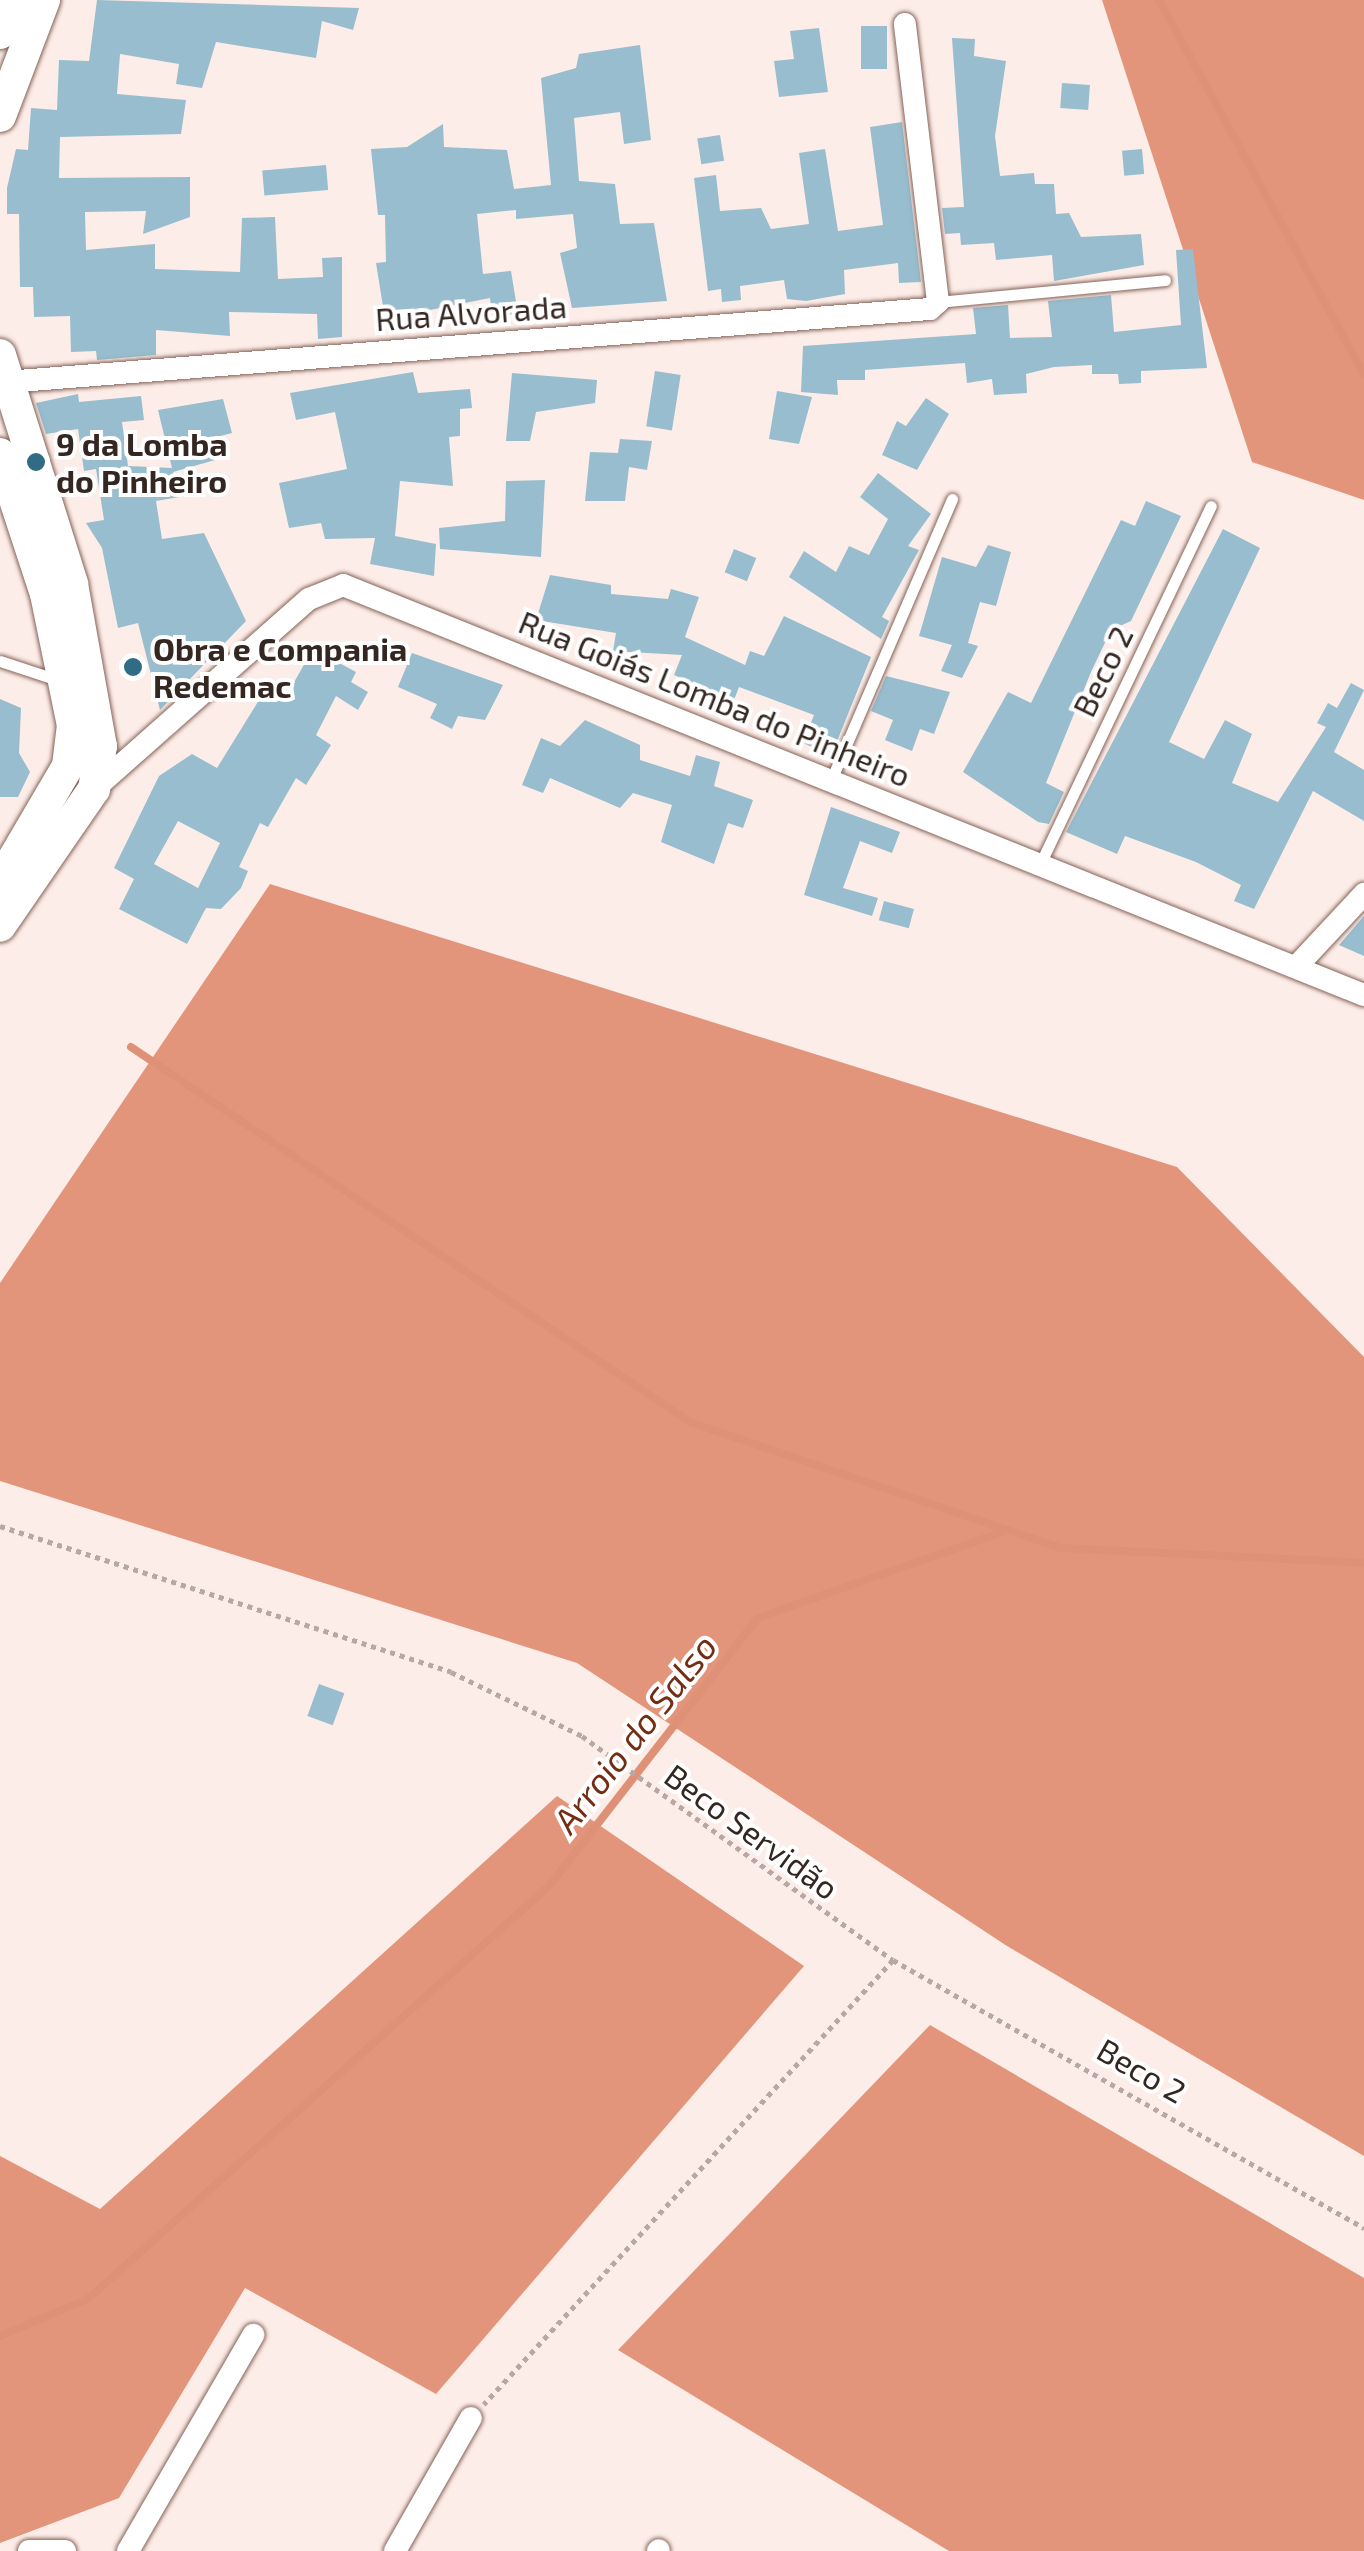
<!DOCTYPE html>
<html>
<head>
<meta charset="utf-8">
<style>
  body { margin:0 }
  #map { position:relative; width:1364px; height:2551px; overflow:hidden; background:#fdede8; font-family:"Exo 2",sans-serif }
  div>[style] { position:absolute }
  .forest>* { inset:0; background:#e3957b }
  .stream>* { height:8px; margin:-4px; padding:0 4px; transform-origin:4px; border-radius:4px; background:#df9177 }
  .building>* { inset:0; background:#97bdce; transform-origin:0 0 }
  .path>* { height:5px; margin-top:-2.5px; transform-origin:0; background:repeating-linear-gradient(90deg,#b7a8a3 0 5px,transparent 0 10px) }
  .roads { filter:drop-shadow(0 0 2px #846257) drop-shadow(0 0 2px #846257) }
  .service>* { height:11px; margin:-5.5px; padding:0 5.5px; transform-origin:5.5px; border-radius:5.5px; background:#fff }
  .minor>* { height:22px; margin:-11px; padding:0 11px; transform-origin:11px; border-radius:11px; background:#fff }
  .secondary>* { height:32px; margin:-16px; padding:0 16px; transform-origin:16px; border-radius:16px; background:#fff }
  .dots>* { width:28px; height:28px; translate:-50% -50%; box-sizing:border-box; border:5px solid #fff; border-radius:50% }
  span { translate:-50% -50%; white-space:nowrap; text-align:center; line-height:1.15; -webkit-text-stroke:8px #fff; paint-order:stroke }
  .street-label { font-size:32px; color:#342621 }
  .poi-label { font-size:32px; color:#342621; font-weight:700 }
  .left { translate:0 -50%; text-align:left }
  .water-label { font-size:35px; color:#732d13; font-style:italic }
</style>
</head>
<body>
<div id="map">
  <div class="forest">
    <div style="clip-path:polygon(1102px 0,1364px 0,1364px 500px,1252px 462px)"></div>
    <div style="clip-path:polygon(270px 884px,1177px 1167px,1364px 1357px,1364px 2156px,1007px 1946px,577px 1663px,0 1481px,0 1283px)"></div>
    <div style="clip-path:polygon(557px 1796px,804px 1966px,436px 2394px,245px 2288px,119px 2498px,0 2543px,0 2156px,100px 2209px)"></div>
    <div style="clip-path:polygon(930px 2025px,1364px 2278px,1364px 2551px,949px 2551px,618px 2350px)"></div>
  </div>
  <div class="stream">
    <div style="left:1159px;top:0;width:427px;rotate:61.3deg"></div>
    <div style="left:131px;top:1047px;width:673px;rotate:33.86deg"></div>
    <div style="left:690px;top:1422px;width:336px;rotate:18.8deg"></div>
    <div style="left:0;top:2336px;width:95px;rotate:-22.8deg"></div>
    <div style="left:88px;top:2299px;width:620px;rotate:-41.86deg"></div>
    <div style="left:550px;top:1885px;width:338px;rotate:-52.1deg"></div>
    <div style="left:758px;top:1618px;width:265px;rotate:-19.4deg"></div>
    <div style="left:1008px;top:1530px;width:55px;rotate:19.1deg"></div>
    <div style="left:1060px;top:1548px;width:304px;rotate:2.8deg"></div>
  </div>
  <div class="building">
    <div style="clip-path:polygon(97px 0,359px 8px,353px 30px,322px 21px,316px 58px,216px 42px,202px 88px,176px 84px,179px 64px,120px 54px,117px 94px,186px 100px,181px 134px,60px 137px,59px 178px,190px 177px,190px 217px,143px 234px,146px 211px,85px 212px,86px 250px,155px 244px,155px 269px,240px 272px,242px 218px,275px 217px,278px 279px,323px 277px,322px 258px,342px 257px,342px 337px,318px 339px,317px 314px,229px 312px,230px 336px,156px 330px,156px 355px,97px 360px,96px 351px,71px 352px,70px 316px,34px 317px,33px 287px,20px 287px,19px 214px,7px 214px,7px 188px,16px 149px,28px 150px,31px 108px,57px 110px,59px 60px,89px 61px)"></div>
    <div style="left:861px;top:26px;width:26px;height:43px"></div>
    <div style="clip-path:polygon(819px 28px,828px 92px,779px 97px,774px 61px,794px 59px,790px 31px)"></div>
    <div style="clip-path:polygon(952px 38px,975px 39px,974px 56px,1006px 61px,995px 136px,1000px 176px,1034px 173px,1035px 184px,1054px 184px,1056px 214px,1069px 213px,1081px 237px,1141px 234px,1144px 265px,1054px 281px,1052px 255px,996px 260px,994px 243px,961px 245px,960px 233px,945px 234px,942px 208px,964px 207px)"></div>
    <div style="clip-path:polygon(640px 45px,651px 140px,624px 144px,620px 112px,574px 118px,579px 181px,615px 184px,620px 224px,654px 223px,667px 301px,572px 308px,560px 253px,577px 248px,573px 214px,516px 219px,516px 210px,477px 214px,483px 274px,511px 271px,518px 314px,492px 316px,490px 298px,385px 319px,376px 263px,386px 262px,385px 215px,378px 215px,371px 149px,407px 147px,443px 124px,444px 147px,507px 150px,514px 189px,551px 185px,541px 78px,576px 68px,579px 54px)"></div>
    <div style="left:1062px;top:83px;width:28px;height:25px;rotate:4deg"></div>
    <div style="clip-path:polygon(902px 122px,921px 282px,899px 283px,898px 263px,844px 270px,845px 294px,806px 301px,787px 299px,784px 280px,740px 286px,741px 300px,722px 302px,721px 289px,708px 291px,694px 178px,716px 175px,720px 211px,761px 208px,771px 229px,809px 224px,799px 153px,825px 149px,838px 231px,883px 225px,870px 127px)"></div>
    <div style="left:720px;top:135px;width:26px;height:23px;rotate:81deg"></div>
    <div style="left:1142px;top:149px;width:25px;height:20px;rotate:85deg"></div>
    <div style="left:326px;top:165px;width:25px;height:64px;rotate:85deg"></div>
    <div style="clip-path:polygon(1193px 249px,1207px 368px,1141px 371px,1141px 383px,1119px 384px,1118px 374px,1092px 374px,1092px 365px,1054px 367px,1026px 374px,1027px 393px,994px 395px,992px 379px,967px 383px,965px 363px,865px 370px,865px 380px,837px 380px,838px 395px,801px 392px,803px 346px,976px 334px,973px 308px,1008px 305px,1010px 338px,1052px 337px,1048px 301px,1111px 295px,1114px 332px,1181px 325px,1176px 250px)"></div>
    <div style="left:655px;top:371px;width:26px;height:56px;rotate:9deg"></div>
    <div style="clip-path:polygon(413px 372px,418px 393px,470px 389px,472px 408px,460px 409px,460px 436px,449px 437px,453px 486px,400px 481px,395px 536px,436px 544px,434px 576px,370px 564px,375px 538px,325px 539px,321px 523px,289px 528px,279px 483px,347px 469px,335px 412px,296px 420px,290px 393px)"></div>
    <div style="clip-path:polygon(512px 373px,597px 380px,595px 403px,536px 412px,530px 441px,506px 441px)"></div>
    <div style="clip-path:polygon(777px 391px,812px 397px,799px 444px,769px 439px)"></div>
    <div style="clip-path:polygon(78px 394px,79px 402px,141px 396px,144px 420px,122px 422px,128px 466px,172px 468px,158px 410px,223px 399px,232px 433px,209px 439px,215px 460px,173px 472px,185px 496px,156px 501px,162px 539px,204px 533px,246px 621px,160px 710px,138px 623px,118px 628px,102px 548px,86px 523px,104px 520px,96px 469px,84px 471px,78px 429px,46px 434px,36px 403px)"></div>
    <div style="clip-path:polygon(926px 398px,949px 414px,917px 470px,882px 455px,897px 421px,906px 426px)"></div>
    <div style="clip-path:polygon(620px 439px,652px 441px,647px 470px,629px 467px,625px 501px,585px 501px,590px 452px,618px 453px)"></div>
    <div style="clip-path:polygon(878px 473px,931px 514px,908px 546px,919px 550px,882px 617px,889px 621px,881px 639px,789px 577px,804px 551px,836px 572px,849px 546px,869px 555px,888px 519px,860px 497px)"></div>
    <div style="clip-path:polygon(545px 480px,541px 557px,440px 549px,439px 528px,505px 521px,506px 481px)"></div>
    <div style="clip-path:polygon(1146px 501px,1181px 516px,1131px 621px,1111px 630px,1091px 672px,1046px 783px,1064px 792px,1049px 824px,1038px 822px,963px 772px,1008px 692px,1031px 703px,1121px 520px,1135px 526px)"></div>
    <div style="clip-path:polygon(1223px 529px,1260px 548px,1169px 742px,1204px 759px,1225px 720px,1252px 734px,1232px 783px,1278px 802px,1326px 727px,1317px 723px,1328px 703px,1337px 708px,1351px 683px,1364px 690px,1334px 752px,1364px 770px,1364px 821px,1313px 791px,1254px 909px,1234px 901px,1241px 885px,1196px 862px,1125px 836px,1117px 854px,1066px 832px)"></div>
    <div style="clip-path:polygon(988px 545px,1011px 552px,996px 606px,980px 602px,968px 643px,978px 646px,962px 678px,941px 671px,952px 645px,919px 636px,942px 557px,976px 567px)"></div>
    <div style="left:734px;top:549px;width:24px;height:25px;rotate:22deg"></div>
    <div style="clip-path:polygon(550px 575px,611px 585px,611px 594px,668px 599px,671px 589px,699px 597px,685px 637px,745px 665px,750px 651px,764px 656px,784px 616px,871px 657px,831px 756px,803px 743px,814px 715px,739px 687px,734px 700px,674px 675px,682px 655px,613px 651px,616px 633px,536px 620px)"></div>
    <div style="clip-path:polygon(evenodd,313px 649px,356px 672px,351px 682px,368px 692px,358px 710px,336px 696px,316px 735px,331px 745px,306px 785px,296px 778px,268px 827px,260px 823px,239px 867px,248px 871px,241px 888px,221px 909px,206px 908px,187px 944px,119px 909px,134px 879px,114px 868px,159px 776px,192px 754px,217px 768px,272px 679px,289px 691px,313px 649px,178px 821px,220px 843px,198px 888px,154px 864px,178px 821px)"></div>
    <div style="clip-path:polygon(412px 653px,503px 685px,485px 720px,458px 716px,452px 729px,430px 718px,437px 704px,398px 687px)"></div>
    <div style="clip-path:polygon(886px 676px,950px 692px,934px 734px,920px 729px,912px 751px,885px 740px,893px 720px,871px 711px)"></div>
    <div style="clip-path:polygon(0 699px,21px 708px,19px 753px,30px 772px,18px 797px,0 797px)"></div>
    <div style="clip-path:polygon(585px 720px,640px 745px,640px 760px,690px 776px,696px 755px,720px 762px,714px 786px,753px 800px,743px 828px,728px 823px,714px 864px,661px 842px,672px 805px,633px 793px,620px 808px,550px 778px,543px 793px,522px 785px,541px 738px,560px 746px)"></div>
    <div style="clip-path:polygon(831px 807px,900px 832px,892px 853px,860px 841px,843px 888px,878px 898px,872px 916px,804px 895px)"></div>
    <div style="left:884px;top:901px;width:31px;height:20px;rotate:15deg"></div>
    <div style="clip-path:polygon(1364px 916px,1364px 956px,1339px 945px)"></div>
    <div style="left:319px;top:1684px;width:27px;height:34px;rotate:20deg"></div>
  </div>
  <div class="path">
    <div style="left:0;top:1526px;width:474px;rotate:17.9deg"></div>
    <div style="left:451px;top:1672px;width:146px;rotate:26deg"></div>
    <div style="left:582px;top:1736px;width:383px;rotate:35.8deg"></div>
    <div style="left:893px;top:1960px;width:604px;rotate:132.65deg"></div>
    <div style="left:893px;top:1960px;width:542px;rotate:29.64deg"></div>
  </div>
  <div class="roads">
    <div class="service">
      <div style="left:938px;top:302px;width:228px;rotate:-5.5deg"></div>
      <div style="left:0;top:661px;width:64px;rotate:18.2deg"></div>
      <div style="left:831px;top:780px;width:306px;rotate:-66.7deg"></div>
      <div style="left:1042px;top:860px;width:392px;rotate:-64.5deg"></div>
    </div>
    <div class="minor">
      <div style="left:6px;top:382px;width:927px;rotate:-4.52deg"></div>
      <div style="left:930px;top:309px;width:11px;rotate:-41deg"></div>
      <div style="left:938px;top:302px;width:280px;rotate:-96.8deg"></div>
      <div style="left:94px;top:789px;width:287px;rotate:-41.5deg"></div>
      <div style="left:309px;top:599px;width:37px;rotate:-22deg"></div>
      <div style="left:343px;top:585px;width:1100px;rotate:21.88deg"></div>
      <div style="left:1296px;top:967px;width:100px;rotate:-47deg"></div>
      <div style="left:29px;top:2551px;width:36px"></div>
      <div style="left:128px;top:2551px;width:250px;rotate:-59.9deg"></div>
      <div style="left:395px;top:2551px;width:153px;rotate:-60.3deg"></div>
      <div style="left:658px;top:2551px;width:1px;rotate:-45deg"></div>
    </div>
    <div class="secondary">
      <div style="left:0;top:33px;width:35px;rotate:-68deg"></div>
      <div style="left:0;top:116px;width:124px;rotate:-69.2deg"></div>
      <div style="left:0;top:355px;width:240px;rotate:72.5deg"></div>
      <div style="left:72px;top:584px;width:165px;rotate:79.9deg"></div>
      <div style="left:101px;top:746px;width:44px;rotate:99.2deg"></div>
      <div style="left:94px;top:789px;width:166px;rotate:124.5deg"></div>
      <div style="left:0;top:454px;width:147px;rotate:71.8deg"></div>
      <div style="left:46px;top:594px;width:134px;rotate:78.4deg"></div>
      <div style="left:73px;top:725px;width:41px;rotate:97deg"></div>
      <div style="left:68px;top:766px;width:134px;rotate:120.4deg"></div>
    </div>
  </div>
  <div class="dots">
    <div style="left:36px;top:462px;background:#306c83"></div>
    <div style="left:133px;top:667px;background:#306c83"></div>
  </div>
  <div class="street-label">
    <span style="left:471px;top:312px;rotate:-4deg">Rua Alvorada</span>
    <span style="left:1102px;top:671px;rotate:-64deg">Beco 2</span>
    <span style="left:715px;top:698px;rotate:22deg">Rua Goiás Lomba do Pinheiro</span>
    <span style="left:752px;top:1831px;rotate:36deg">Beco Servidão</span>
    <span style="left:1142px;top:2070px;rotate:30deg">Beco 2</span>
  </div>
  <div class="poi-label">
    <span class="left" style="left:56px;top:462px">9 da Lomba<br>do Pinheiro</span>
    <span class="left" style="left:153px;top:667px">Obra e Compania<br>Redemac</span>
  </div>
  <div class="water-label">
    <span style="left:634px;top:1733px;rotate:-52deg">Arroio do Salso</span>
  </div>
</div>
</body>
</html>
